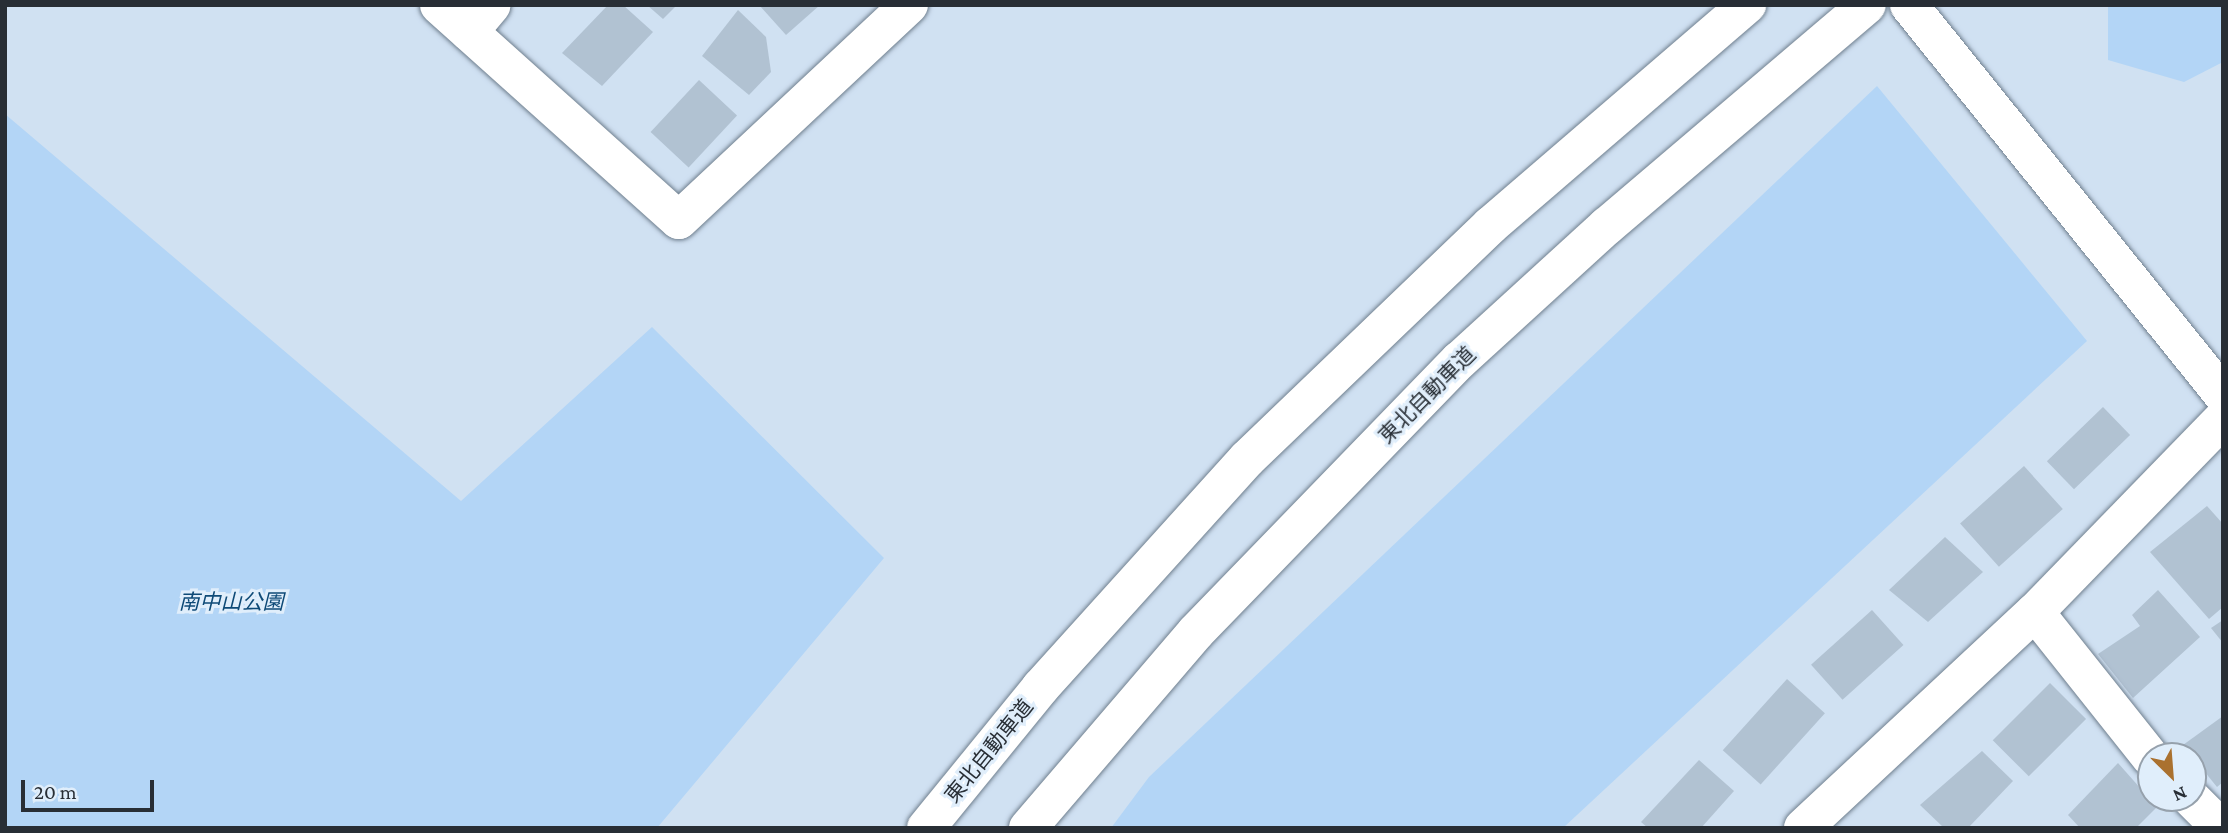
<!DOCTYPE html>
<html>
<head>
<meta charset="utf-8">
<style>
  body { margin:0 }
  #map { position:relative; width:2228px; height:833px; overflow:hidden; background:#d0e1f2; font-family:"Crimson Pro","Noto Sans JP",serif }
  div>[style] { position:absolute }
  .green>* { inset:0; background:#b3d5f6 }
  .building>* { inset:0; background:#b1c2d2; transform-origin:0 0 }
  .roads { filter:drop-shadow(0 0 2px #6f7f8e) drop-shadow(0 0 2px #6f7f8e) }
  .street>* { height:38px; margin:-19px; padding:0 19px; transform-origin:19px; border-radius:19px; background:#fff }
  .secondary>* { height:38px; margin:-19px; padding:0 19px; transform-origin:19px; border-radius:19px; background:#fff }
  .highway>* { height:38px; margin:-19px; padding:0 19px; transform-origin:19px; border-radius:19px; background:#fff }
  span { translate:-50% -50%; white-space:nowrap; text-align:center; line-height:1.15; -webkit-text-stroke:6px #e0eefb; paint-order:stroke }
  .street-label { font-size:21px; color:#282e35 }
  .park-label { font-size:21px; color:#0e4a77; font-style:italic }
  .frame { position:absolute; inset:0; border:7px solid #282e35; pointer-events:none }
  .north { position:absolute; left:2137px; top:742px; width:70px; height:70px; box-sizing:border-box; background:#e0eefb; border:2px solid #96a1ac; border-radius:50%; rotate:155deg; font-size:19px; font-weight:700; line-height:28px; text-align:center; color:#282e35 }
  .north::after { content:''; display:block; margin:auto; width:24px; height:32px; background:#aa712f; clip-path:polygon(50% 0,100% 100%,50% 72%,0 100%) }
  .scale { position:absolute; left:21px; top:780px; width:133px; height:32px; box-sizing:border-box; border:4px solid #282e35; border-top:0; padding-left:9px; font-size:21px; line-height:24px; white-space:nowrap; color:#282e35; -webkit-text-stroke:5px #e0eefb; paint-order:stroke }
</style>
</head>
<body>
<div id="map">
  <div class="green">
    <div style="clip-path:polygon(2108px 5px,2223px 5px,2223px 62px,2184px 82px,2108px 60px)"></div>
    <div style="clip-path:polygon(1877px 86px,2087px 341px,1563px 828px,1111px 828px,1149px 777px)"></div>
    <div style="clip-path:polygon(5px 114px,461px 501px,652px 327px,884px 558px,657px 828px,5px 828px)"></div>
  </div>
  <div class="building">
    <div style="clip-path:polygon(608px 5px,623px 5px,653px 32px,602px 86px,562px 53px)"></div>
    <div style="clip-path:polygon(647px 5px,677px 5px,663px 19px)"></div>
    <div style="clip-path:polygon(759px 5px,820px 5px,786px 35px)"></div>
    <div style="clip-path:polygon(738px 10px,766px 37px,771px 72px,749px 95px,702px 56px)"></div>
    <div style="left:699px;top:80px;width:52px;height:71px;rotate:43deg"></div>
    <div style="left:2103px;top:407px;width:39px;height:78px;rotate:46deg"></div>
    <div style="left:2024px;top:466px;width:58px;height:86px;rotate:48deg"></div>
    <div style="clip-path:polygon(2207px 506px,2223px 524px,2223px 607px,2209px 619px,2150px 552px)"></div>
    <div style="clip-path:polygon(1945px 537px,1983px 572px,1928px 622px,1889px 590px)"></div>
    <div style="clip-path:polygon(2158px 590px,2200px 637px,2133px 698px,2098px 654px,2140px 626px,2132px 615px)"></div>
    <div style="left:1872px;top:610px;width:47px;height:82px;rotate:48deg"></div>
    <div style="clip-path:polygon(2223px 620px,2223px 643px,2211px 628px)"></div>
    <div style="left:1787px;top:679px;width:51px;height:96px;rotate:42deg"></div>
    <div style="left:2050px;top:683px;width:51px;height:81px;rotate:45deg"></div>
    <div style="clip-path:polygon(2223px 716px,2223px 782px,2217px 787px,2183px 745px)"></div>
    <div style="clip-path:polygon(1982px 751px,2013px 781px,1968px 828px,1944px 828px,1920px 805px)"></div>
    <div style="clip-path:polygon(1699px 760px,1734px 791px,1701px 828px,1648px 828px,1641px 822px)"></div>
    <div style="clip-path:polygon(2118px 763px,2157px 807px,2136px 828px,2080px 828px,2068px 815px)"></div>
  </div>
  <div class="roads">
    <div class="street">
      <div style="left:439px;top:5px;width:322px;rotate:41.9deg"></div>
      <div style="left:679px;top:220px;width:315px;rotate:-43.1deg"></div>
      <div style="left:469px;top:32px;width:35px;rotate:-50deg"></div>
      <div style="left:2035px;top:612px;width:186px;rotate:51.5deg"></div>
      <div style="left:2191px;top:798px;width:42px;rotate:45deg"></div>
      <div style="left:1803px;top:828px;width:317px;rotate:-43deg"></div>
      <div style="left:2035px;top:612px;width:269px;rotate:-45.8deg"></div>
    </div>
    <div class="secondary">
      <div style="left:1909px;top:5px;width:501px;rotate:51.16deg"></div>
    </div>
    <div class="highway">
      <div style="left:926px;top:828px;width:181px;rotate:-50.8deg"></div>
      <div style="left:1040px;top:688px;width:309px;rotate:-47.9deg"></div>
      <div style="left:1247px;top:459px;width:338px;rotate:-43.8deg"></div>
      <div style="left:1491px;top:225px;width:338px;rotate:-40.7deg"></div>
      <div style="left:1028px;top:828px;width:258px;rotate:-49.4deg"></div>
      <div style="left:1196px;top:632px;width:379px;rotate:-45.9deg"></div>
      <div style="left:1460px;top:360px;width:199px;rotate:-42.4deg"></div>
      <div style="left:1607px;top:226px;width:341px;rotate:-40.4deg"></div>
    </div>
  </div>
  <div class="street-label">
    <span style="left:1427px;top:395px;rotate:-45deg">東北自動車道</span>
    <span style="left:989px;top:751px;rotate:-51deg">東北自動車道</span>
  </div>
  <div class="park-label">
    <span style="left:231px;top:602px">南中山公園</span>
  </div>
  <div class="frame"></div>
  <div class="north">N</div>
  <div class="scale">20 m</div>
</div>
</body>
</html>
